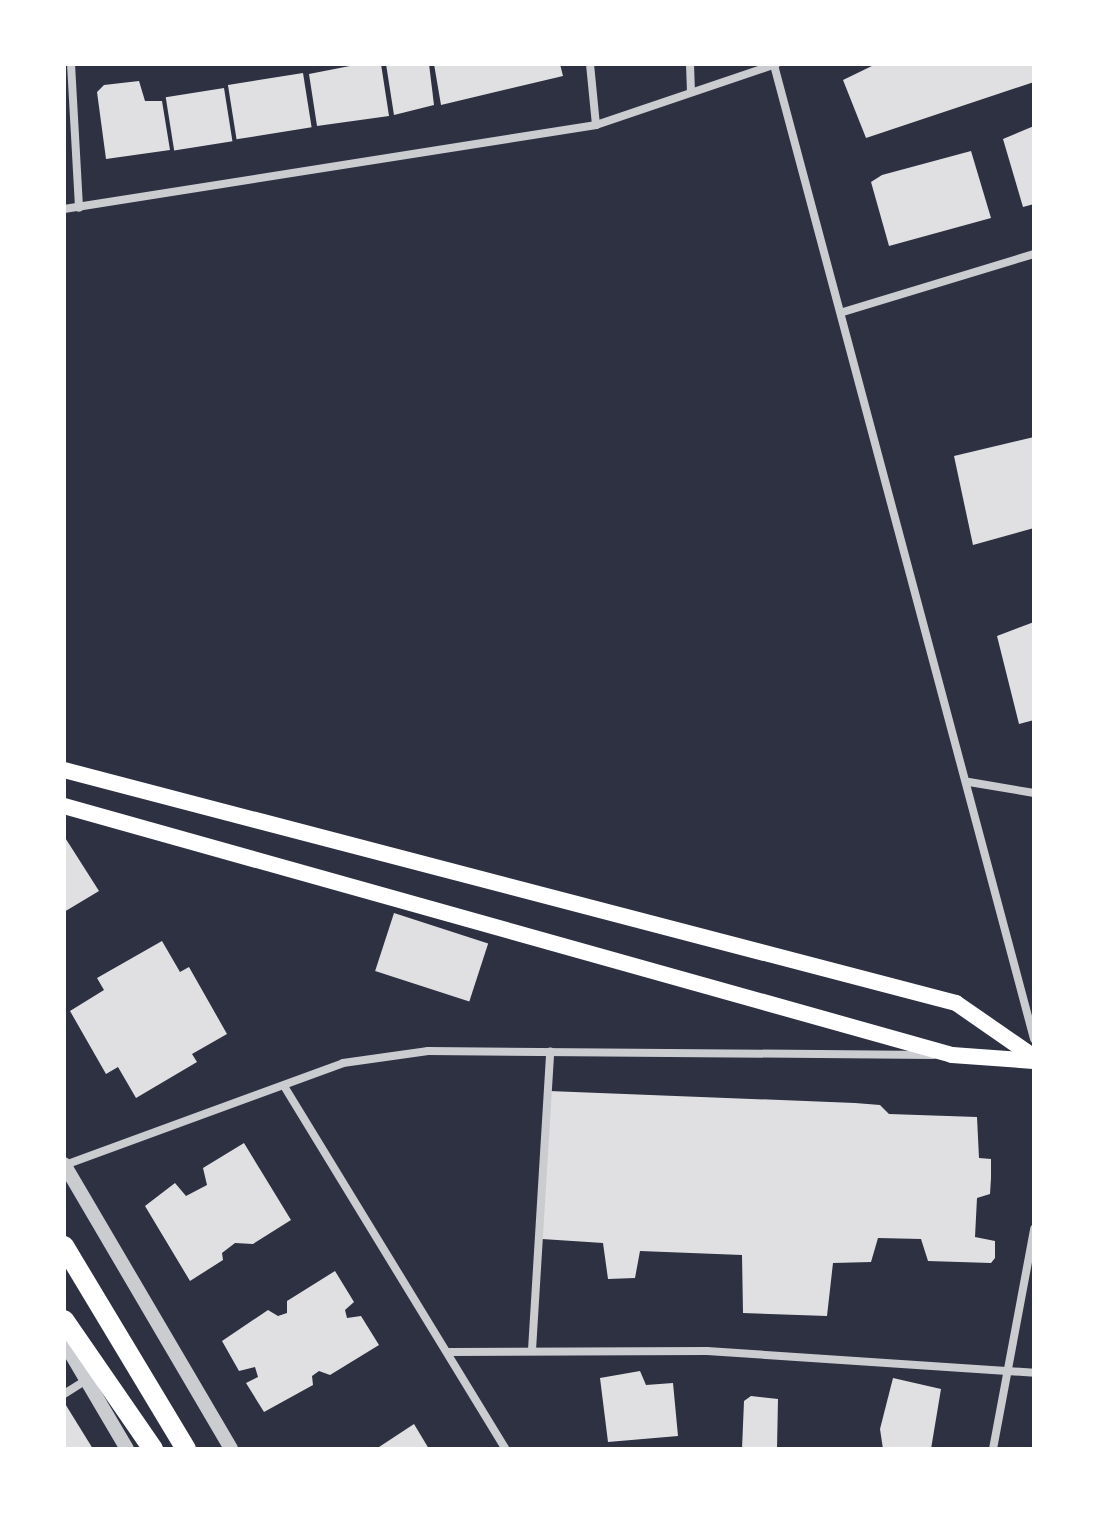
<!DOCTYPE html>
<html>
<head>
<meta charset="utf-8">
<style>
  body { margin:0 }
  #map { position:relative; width:1098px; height:1513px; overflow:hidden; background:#2d3142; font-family:"Fira Sans",sans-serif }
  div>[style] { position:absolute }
  .building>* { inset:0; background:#e0e0e3; transform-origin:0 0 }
  .minor>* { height:8px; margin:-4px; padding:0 4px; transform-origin:4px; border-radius:4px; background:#caccd0 }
  .tertiary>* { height:14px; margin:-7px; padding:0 7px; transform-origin:7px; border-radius:7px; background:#caccd0 }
  .secondary>* { height:16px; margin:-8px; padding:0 8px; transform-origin:8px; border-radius:8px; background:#fff }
  .primary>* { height:20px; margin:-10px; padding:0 10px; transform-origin:10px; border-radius:10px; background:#fff }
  span { translate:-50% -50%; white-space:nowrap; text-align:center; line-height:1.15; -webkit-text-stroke:6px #fff; paint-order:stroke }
  .frame { position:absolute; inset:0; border:66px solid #fff; pointer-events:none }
</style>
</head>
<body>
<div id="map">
  <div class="building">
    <div style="clip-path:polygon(360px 64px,381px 64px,389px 116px,317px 126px,309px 74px)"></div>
    <div style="clip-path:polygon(386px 64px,429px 64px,434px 105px,394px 115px)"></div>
    <div style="clip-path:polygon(434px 64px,560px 64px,563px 76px,441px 105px)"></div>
    <div style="clip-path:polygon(876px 64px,1034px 64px,1034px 82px,866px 138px,843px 80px)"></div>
    <div style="left:303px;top:73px;width:55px;height:76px;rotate:81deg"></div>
    <div style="clip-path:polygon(139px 81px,145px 101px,162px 101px,170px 150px,106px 159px,97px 92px,104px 85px)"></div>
    <div style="left:224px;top:88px;width:54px;height:59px;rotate:81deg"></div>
    <div style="clip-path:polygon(1034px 126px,1034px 204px,1023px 207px,1003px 139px)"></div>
    <div style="clip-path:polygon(971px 151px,991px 218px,889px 246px,871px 182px,882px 175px)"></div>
    <div style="clip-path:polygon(1034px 437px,1034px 528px,973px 545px,954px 456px)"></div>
    <div style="clip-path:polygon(1034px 622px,1034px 720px,1019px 724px,997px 636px)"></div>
    <div style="clip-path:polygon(64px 836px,99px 891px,64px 912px)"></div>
    <div style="left:394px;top:913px;width:99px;height:61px;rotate:18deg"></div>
    <div style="clip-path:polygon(162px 941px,180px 972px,189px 967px,227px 1034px,192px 1054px,197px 1062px,136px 1098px,118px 1067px,106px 1074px,70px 1011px,104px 990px,97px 978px)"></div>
    <div style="clip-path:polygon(549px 1091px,855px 1103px,880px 1105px,889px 1114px,977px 1117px,979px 1158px,991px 1159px,991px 1178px,990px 1194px,977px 1198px,975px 1237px,995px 1241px,995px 1258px,991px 1263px,928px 1261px,921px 1239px,878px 1238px,871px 1262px,833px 1263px,827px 1316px,743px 1313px,742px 1255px,640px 1251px,635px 1278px,608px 1279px,603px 1243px,542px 1239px)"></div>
    <div style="clip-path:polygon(244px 1143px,291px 1220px,253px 1244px,235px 1243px,222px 1253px,223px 1260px,190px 1281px,145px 1206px,175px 1183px,186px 1196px,207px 1185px,203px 1168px)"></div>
    <div style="clip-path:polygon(335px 1271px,354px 1302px,345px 1310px,347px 1318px,361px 1316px,379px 1345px,330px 1375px,319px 1371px,312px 1376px,313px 1385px,264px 1412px,246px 1383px,258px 1377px,255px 1367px,239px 1371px,222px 1341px,268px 1310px,278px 1316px,287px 1313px,287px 1301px)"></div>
    <div style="clip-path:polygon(640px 1371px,646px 1385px,673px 1383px,678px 1436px,608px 1442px,600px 1378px)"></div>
    <div style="clip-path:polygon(893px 1378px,941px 1389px,931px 1449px,883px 1449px,880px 1429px)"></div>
    <div style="clip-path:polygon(751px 1396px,778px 1399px,777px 1449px,742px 1449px,744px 1401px)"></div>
    <div style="clip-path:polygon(64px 1402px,93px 1449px,64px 1449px)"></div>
    <div style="clip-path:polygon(414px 1424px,429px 1449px,376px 1449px)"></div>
  </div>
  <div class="minor">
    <div style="left:71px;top:64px;width:144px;rotate:86.8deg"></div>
    <div style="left:590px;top:64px;width:61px;rotate:84.4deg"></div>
    <div style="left:690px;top:64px;width:28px;rotate:88deg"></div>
    <div style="left:774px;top:65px;width:1008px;rotate:75.05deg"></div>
    <div style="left:64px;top:209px;width:539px;rotate:-8.97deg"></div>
    <div style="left:596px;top:125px;width:190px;rotate:-18.7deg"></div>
    <div style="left:843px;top:312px;width:200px;rotate:-16.9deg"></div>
    <div style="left:969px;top:782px;width:66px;rotate:9.6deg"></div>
    <div style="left:284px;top:1086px;width:426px;rotate:58.6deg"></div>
    <div style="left:65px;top:1165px;width:296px;rotate:-20.1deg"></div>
    <div style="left:343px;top:1063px;width:86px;rotate:-8deg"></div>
    <div style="left:428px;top:1051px;width:505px;rotate:0.45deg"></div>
    <div style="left:532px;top:1350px;width:299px;rotate:-86.5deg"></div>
    <div style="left:450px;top:1352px;width:257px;rotate:-0.2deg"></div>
    <div style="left:707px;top:1351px;width:328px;rotate:3.8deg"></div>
    <div style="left:64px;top:1394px;width:26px;rotate:-32deg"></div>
    <div style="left:993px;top:1449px;width:224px;rotate:-79.4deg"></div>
  </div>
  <div class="tertiary">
    <div style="left:64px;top:1164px;width:330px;rotate:59.6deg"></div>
    <div style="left:64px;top:1342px;width:124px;rotate:59.5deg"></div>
  </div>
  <div class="secondary">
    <div style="left:64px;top:770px;width:922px;rotate:14.64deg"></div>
    <div style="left:956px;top:1003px;width:95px;rotate:34.7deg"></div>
    <div style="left:64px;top:806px;width:922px;rotate:15.66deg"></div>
    <div style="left:952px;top:1055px;width:82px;rotate:4.2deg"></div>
  </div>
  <div class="primary">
    <div style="left:64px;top:1246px;width:237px;rotate:59deg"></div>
    <div style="left:64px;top:1320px;width:157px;rotate:55.4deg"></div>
  </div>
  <div class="frame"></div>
</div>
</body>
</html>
